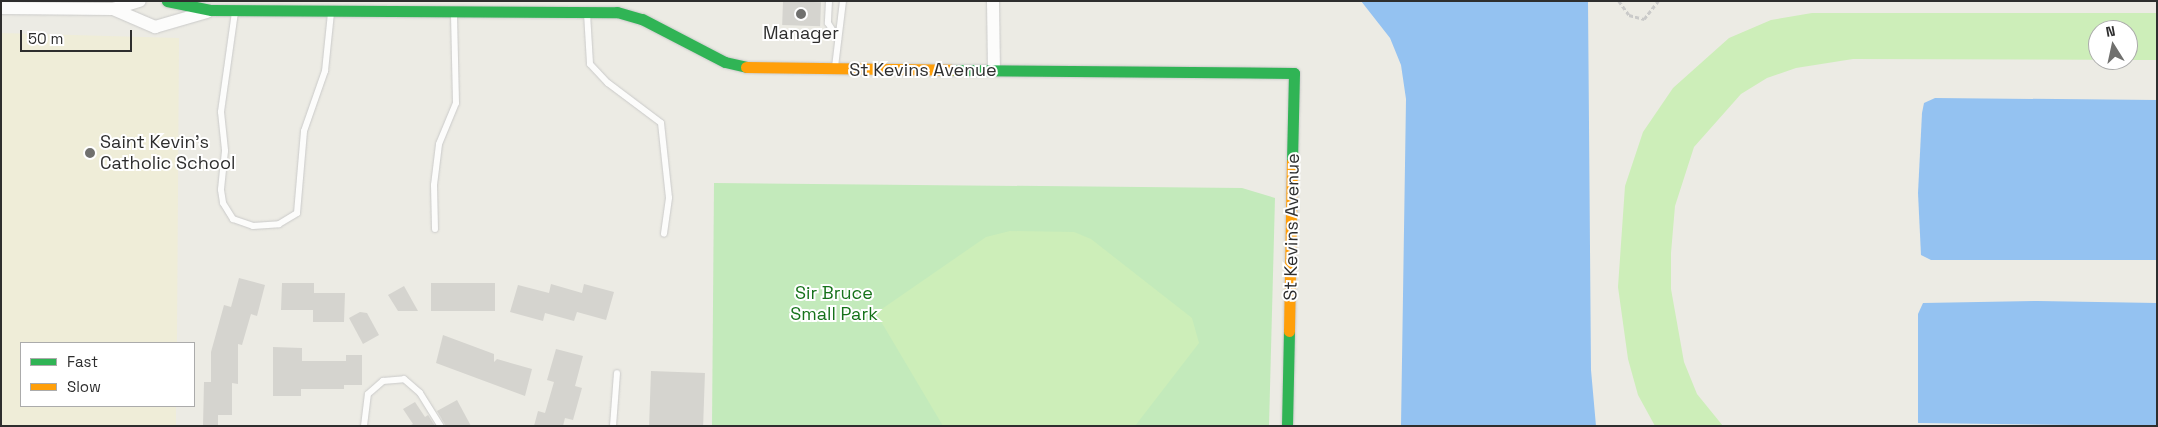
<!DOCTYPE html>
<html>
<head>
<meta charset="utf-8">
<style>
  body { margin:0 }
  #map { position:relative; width:2158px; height:427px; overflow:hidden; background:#ecebe4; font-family:"Space Grotesk",sans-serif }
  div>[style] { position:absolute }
  .education>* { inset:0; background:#efedd8 }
  .green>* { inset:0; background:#c3eabb }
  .pitch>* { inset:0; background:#cdeeb9 }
  .water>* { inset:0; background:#94c2f1 }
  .building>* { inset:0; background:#d5d4cf; transform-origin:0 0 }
  .path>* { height:2.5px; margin-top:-1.25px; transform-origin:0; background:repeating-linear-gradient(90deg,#cacac9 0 4px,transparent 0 6.5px) }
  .roads { filter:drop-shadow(0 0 1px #cacac9) drop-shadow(0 0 1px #cacac9) }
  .lane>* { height:6px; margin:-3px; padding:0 3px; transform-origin:3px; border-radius:3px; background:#fcfcfb }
  .street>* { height:12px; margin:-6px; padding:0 6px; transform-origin:6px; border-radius:6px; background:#fcfcfb }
  .fast>* { height:11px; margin:-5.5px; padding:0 5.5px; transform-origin:5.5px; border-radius:5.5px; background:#30b455 }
  .slow>* { height:11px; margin:-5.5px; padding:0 5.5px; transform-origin:5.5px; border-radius:5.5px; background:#ff9f0a }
  .dots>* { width:14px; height:14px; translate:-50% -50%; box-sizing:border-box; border:2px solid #fff; border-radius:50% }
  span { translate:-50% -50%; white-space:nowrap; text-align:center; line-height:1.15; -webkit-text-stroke:4px #fff; paint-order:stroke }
  .poi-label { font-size:18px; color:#2e2e2e }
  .left { translate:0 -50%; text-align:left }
  .street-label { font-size:18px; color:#2e2e2e }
  .park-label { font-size:18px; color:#16721a }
  .frame { position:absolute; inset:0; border:2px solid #2e2e2e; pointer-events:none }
  .legend { position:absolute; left:20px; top:342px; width:175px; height:65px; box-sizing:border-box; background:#fff; border:1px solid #ababab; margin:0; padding:6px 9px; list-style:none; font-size:15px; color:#2e2e2e }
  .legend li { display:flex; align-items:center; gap:10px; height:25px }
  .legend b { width:25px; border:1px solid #ababab }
  .north { position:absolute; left:2088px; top:20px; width:50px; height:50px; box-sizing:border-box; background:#fff; border:1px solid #ababab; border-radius:50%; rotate:350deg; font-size:14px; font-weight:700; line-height:20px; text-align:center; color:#2e2e2e }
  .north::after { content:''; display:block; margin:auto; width:18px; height:22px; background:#70706e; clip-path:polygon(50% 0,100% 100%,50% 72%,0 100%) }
  .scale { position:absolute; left:20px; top:30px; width:112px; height:22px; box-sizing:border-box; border:2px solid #2e2e2e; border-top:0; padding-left:6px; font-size:15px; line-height:18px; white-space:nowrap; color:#2e2e2e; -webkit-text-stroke:4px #fff; paint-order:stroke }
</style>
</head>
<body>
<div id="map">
  <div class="education">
    <div style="clip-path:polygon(1px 33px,179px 38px,177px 343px,21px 343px,21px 406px,176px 406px,176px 426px,1px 426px)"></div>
  </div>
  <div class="green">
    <div style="clip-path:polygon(714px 183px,1242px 188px,1275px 198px,1269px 426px,712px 426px)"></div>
  </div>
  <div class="pitch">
    <div style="clip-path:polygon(evenodd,1812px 13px,2157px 13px,2157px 60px,1853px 59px,1796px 68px,1767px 78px,1741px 94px,1694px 147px,1675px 206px,1671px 253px,1671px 289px,1684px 362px,1697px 394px,1723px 426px,1655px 426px,1638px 395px,1628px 359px,1618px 287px,1625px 186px,1643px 132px,1673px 88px,1729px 38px,1771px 20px,1812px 13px,2098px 30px,2128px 30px,2128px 60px,2098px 60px,2098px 30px)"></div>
    <div style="clip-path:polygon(1010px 231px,1074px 232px,1091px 239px,1192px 318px,1199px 343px,1135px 426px,943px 426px,876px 313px,986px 237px)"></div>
  </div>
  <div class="water">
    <div style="clip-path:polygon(1361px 1px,1588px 1px,1591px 370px,1596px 426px,1401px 426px,1406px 99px,1401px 65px,1390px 38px)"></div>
    <div style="clip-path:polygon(1935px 98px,2157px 100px,2157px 260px,1931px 260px,1921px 255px,1918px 193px,1922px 113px,1924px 103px)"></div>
    <div style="clip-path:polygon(2038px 301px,2157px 303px,2157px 426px,1918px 423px,1918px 314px,1923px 303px)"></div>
  </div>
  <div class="building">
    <div style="left:783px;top:1px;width:38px;height:24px;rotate:2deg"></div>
    <div style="clip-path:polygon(239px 278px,265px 285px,257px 316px,251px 314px,242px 345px,238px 344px,238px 384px,232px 383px,232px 415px,218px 415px,218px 426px,203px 426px,204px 382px,211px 382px,211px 352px,224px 305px,231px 307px)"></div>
    <div style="clip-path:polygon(282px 283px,314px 283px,314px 293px,345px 293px,344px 322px,313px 322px,313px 310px,281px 310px)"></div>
    <div style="left:431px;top:283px;width:64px;height:28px"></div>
    <div style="clip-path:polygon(551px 284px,582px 293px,584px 284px,614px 292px,606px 320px,577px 312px,574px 321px,545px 313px,543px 321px,510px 312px,518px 285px,549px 293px)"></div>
    <div style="clip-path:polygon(404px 286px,418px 311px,398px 311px,388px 295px)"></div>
    <div style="clip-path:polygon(360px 312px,367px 313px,379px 335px,363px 344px,349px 318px)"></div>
    <div style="clip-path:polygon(443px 335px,494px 354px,494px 362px,497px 359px,532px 369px,525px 396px,436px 363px)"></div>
    <div style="clip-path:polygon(273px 347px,302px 348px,302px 361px,346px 361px,346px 355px,362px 355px,362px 385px,344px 385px,344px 389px,301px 389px,301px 396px,273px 396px)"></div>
    <div style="clip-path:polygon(556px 349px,583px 356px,575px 386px,582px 388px,573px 420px,565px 418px,563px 426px,534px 426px,538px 411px,545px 413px,554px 382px,547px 380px)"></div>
    <div style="left:651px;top:371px;width:54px;height:55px;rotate:2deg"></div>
    <div style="clip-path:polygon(457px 400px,471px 426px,446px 426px,437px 411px)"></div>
    <div style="clip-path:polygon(415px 402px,425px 417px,428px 415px,435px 426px,409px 426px,413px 424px,403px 409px)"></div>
  </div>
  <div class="path">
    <div style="left:1619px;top:1px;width:17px;rotate:54deg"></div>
    <div style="left:1629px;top:15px;width:16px;rotate:15deg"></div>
    <div style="left:1644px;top:19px;width:23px;rotate:-52deg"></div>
  </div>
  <div class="roads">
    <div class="lane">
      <div style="left:829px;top:1px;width:22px;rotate:93deg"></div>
      <div style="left:828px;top:23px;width:19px;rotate:58deg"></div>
      <div style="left:235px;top:12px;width:101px;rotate:98deg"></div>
      <div style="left:221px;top:112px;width:39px;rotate:84deg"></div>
      <div style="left:225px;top:151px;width:39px;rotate:96deg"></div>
      <div style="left:221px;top:190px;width:13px;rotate:81deg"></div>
      <div style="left:223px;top:203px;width:19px;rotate:58deg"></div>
      <div style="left:233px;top:219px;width:21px;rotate:19deg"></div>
      <div style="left:253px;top:226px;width:26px;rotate:-4deg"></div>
      <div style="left:279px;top:224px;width:21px;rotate:-31deg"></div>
      <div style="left:297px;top:213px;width:82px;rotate:-85.1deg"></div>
      <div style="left:304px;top:131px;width:64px;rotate:-70.7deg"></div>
      <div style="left:325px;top:71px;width:58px;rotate:-84.1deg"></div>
      <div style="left:587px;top:13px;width:51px;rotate:86.6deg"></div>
      <div style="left:590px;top:64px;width:26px;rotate:47deg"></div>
      <div style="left:608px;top:83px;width:66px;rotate:37deg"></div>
      <div style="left:661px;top:123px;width:75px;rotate:83.9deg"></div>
      <div style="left:669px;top:198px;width:36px;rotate:98deg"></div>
      <div style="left:835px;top:67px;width:66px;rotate:-83.1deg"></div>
      <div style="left:435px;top:229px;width:44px;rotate:-91.3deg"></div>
      <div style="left:434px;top:185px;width:41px;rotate:-83deg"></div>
      <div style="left:439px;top:144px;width:44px;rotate:-67.5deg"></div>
      <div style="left:456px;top:103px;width:91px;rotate:-91.3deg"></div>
      <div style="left:364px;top:426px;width:32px;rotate:-83deg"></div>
      <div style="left:368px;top:394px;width:20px;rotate:-41deg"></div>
      <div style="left:383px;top:381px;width:21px;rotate:-5deg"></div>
      <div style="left:404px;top:379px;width:21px;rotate:41deg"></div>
      <div style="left:420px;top:393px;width:39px;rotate:58deg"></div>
      <div style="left:613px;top:426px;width:53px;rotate:-85.7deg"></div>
    </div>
    <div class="street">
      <div style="left:993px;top:1px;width:69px;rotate:89.2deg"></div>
      <div style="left:1px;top:8px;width:112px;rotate:0.5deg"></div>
      <div style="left:113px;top:9px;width:28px;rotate:-17deg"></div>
      <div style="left:113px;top:9px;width:46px;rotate:23.2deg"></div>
      <div style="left:155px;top:27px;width:54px;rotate:-16.1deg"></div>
    </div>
    <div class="fast">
      <div style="left:167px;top:1px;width:45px;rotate:11.6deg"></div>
      <div style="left:211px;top:10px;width:406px;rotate:0.3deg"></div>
      <div style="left:617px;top:12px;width:26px;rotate:16deg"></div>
      <div style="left:642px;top:19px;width:93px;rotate:27.4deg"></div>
      <div style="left:725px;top:62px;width:22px;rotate:13deg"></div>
      <div style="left:951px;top:70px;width:343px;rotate:0.5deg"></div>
      <div style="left:1294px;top:73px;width:89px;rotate:91.3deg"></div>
      <div style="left:1287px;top:426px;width:95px;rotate:-88.8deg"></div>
    </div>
    <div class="slow">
      <div style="left:746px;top:67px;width:205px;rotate:0.8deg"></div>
      <div style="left:1289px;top:331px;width:169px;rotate:-89deg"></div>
    </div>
  </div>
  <div class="dots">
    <div style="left:801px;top:14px;background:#70706e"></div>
    <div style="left:90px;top:153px;background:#70706e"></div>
  </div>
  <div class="poi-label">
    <span style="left:801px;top:33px">Manager</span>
    <span class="left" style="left:100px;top:153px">Saint Kevin's<br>Catholic School</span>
  </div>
  <div class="street-label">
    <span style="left:923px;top:70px">St Kevins Avenue</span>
    <span style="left:1292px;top:227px;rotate:-89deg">St Kevins Avenue</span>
  </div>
  <div class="park-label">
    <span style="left:834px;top:304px">Sir Bruce<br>Small Park</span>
  </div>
  <div class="frame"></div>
  <ul class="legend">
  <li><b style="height:6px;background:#30b455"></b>Fast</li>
  <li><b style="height:6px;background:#ff9f0a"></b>Slow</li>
  </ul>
  <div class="north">N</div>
  <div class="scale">50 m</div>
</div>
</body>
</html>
